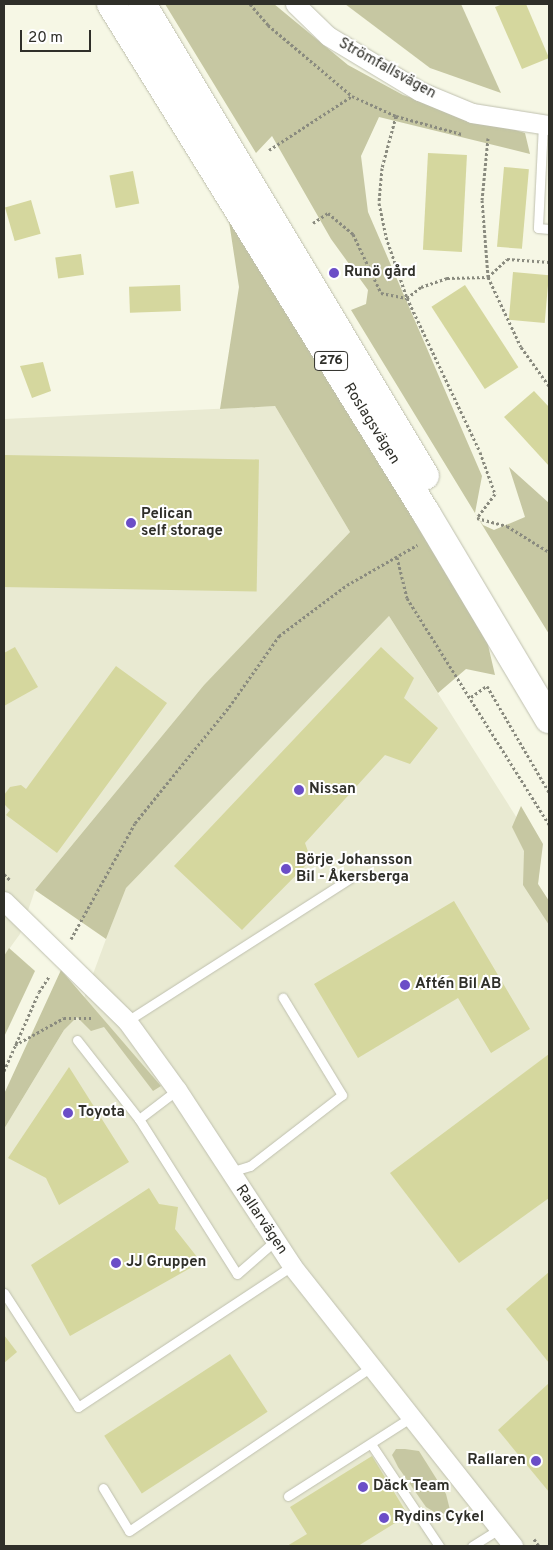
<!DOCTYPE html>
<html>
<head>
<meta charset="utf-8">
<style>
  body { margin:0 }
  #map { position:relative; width:553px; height:1550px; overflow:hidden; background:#f6f7e5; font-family:Overpass,sans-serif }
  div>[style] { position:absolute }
  .built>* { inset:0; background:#e9ead2 }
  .green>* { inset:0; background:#c6c7a2 }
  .building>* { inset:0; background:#d5d79e; transform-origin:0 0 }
  .path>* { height:3px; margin-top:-1.5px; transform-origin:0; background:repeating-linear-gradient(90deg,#8a8b7f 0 2.5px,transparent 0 5px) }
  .roads { filter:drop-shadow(0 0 1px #bfc0af) drop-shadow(0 0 1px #bfc0af) }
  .service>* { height:9px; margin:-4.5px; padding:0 4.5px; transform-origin:4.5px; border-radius:4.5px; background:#fff }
  .minor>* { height:19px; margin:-9.5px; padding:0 9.5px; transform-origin:9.5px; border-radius:9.5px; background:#fff }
  .primary>* { height:28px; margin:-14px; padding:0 14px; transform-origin:14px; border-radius:14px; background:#fff }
  .dots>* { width:14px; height:14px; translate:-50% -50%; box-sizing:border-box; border:2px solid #fff; border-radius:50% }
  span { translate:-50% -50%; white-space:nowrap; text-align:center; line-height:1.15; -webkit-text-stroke:4px #fff; paint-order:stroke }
  .shield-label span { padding:1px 4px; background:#fff; border:1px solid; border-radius:4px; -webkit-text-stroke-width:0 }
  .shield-label { font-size:14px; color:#2f2f29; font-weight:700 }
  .street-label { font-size:15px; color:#2f2f29 }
  .poi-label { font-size:15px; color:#2f2f29; font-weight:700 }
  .left { translate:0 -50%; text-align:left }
  .right { translate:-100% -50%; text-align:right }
  .frame { position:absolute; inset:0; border:5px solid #2f2f29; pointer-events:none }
  .scale { position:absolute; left:20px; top:30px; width:71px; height:22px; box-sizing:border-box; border:2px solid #2f2f29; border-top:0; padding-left:6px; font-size:15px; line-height:18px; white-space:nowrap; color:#2f2f29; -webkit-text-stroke:4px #fff; paint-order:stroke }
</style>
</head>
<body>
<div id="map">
  <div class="built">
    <div style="clip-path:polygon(275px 406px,350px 532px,204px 685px,35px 890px,20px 934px,4px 956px,4px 419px)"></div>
    <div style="clip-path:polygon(389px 616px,541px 856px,538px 884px,549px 901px,549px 1546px,4px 1546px,4px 1129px,64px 1030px,77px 1017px,125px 888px)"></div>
  </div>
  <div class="green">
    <div style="clip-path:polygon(165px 4px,274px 4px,348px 65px,403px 95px,525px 133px,530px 154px,379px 117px,361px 156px,368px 212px,482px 476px,475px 513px,483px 525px,494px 530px,525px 517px,509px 467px,549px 503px,549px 634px,536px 613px,351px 310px,366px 304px,368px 290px,331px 239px,272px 136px,256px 153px)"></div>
    <div style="clip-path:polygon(345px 4px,461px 4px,501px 93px,430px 68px)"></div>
    <div style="clip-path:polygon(228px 215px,485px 632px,495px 675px,466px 669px,438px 693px,389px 616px,126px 888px,106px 939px,35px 890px,204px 685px,350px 532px,275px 406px,220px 409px,239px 287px)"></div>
    <div style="clip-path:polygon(521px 806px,543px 844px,538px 884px,549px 901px,549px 925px,523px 885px,524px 851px,512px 827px)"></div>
    <div style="clip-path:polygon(9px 948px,35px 971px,4px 1037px,4px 956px)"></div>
    <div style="clip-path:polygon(61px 970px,161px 1086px,153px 1091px,104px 1027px,91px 1031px,77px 1017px,64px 1030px,4px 1129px,4px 1094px)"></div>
    <div style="clip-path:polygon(405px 1449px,419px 1451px,446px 1494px,451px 1514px,436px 1513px,426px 1507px,398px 1467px,392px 1455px,396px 1449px)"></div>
  </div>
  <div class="building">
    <div style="clip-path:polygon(503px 4px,526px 4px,549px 58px,522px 69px,495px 7px)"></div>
    <div style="left:428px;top:153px;width:39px;height:97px;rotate:3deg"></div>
    <div style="left:504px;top:167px;width:25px;height:80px;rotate:5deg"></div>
    <div style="left:133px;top:171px;width:33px;height:24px;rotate:79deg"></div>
    <div style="left:31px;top:200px;width:35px;height:27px;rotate:74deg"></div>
    <div style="left:81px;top:254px;width:21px;height:26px;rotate:82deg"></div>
    <div style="left:513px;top:272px;width:36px;height:48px;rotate:5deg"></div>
    <div style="left:180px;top:285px;width:26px;height:51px;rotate:88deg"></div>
    <div style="left:465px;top:285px;width:98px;height:40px;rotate:57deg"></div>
    <div style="clip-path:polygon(43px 362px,51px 391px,32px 398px,20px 366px)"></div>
    <div style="clip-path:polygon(534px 391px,549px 407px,549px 466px,504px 417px)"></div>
    <div style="left:4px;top:455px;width:255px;height:132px;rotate:1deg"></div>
    <div style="clip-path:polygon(15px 647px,38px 687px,4px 706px,4px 653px)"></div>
    <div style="clip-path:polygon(381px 647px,414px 678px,404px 698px,438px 728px,410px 764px,385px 755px,305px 843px,311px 860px,242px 930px,174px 866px)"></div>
    <div style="clip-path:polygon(116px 666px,167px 703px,57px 853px,6px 815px,10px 810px,5px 805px,4px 795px,10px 787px,21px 785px,26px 789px)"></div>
    <div style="clip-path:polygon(454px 901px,530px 1029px,491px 1053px,458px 998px,358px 1058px,314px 984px)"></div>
    <div style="clip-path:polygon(549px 1054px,549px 1198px,459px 1263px,390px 1173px)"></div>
    <div style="clip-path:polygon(69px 1067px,129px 1162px,59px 1205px,46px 1178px,8px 1158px)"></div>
    <div style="clip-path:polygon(149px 1188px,159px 1204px,178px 1207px,175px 1229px,201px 1262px,70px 1336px,31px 1265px)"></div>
    <div style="clip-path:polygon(549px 1272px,549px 1363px,506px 1309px)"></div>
    <div style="clip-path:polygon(4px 1335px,17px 1352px,4px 1363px)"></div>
    <div style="left:230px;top:1354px;width:69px;height:150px;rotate:57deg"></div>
    <div style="clip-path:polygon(549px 1383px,549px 1492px,498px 1430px)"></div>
    <div style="clip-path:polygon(372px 1456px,408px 1515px,358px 1546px,287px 1546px,307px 1534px,290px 1507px)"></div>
  </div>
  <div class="path">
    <div style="left:250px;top:4px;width:28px;rotate:49deg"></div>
    <div style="left:268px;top:25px;width:110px;rotate:40.2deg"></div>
    <div style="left:352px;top:96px;width:48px;rotate:24.4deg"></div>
    <div style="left:396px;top:116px;width:68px;rotate:15.3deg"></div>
    <div style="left:396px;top:116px;width:54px;rotate:105.1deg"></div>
    <div style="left:382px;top:168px;width:35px;rotate:95deg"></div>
    <div style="left:379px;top:203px;width:35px;rotate:78deg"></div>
    <div style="left:386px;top:237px;width:65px;rotate:71deg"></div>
    <div style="left:407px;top:298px;width:170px;rotate:64.6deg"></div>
    <div style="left:480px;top:452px;width:45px;rotate:70.3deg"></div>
    <div style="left:495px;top:494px;width:30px;rotate:127deg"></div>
    <div style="left:477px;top:518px;width:31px;rotate:15deg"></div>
    <div style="left:507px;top:526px;width:49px;rotate:31.8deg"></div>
    <div style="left:488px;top:138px;width:62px;rotate:95.5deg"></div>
    <div style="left:482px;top:200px;width:77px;rotate:85.5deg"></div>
    <div style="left:488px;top:277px;width:77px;rotate:64.8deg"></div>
    <div style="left:521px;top:347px;width:48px;rotate:54.3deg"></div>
    <div style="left:269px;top:150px;width:99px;rotate:-33deg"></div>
    <div style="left:313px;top:223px;width:18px;rotate:-34deg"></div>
    <div style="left:328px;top:213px;width:33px;rotate:40deg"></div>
    <div style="left:353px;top:234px;width:65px;rotate:64.6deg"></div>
    <div style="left:381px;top:293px;width:26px;rotate:11deg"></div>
    <div style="left:407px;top:298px;width:18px;rotate:-38deg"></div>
    <div style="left:421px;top:287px;width:28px;rotate:-19deg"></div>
    <div style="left:447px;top:278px;width:41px;rotate:-1.4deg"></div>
    <div style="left:488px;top:277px;width:26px;rotate:-43deg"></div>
    <div style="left:507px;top:259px;width:42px;rotate:4.1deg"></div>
    <div style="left:397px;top:557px;width:42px;rotate:76.3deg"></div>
    <div style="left:407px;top:598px;width:267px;rotate:57.9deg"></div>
    <div style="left:471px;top:697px;width:19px;rotate:-35deg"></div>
    <div style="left:487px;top:686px;width:123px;rotate:59.7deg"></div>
    <div style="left:4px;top:874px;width:8px;rotate:45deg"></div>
    <div style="left:71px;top:939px;width:132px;rotate:-61.1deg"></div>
    <div style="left:135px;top:823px;width:149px;rotate:-51deg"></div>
    <div style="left:229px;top:707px;width:87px;rotate:-54.8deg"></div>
    <div style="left:279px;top:636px;width:85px;rotate:-36.9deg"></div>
    <div style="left:347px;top:585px;width:81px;rotate:-29.7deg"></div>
    <div style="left:15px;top:1045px;width:56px;rotate:-28.9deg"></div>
    <div style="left:64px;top:1018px;width:30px"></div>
    <div style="left:4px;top:1071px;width:86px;rotate:-66.1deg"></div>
    <div style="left:39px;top:992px;width:20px;rotate:-57deg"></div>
    <div style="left:534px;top:1539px;width:9px;rotate:54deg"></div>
  </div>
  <div class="roads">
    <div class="service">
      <div style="left:543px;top:124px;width:104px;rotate:92.8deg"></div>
      <div style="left:538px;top:228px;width:11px;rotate:5deg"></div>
      <div style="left:127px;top:1021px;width:266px;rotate:-32.6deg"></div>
      <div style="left:77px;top:1040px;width:100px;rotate:51.9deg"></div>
      <div style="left:139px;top:1119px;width:183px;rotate:57.7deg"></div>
      <div style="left:237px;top:1274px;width:50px;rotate:-41deg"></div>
      <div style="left:139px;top:1119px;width:48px;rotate:-37.3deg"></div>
      <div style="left:230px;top:1172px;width:21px;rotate:-17deg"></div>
      <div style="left:250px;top:1166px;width:116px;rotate:-37.7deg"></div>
      <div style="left:342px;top:1095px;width:114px;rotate:-121.3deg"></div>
      <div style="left:4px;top:1293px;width:136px;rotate:57deg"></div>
      <div style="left:78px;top:1407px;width:256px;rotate:-33.4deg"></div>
      <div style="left:371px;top:1444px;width:123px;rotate:56.3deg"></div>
      <div style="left:103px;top:1488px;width:50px;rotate:58.8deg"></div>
      <div style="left:129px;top:1531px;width:291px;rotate:-34.1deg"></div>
      <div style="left:288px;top:1496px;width:145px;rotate:-32.6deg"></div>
      <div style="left:472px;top:1546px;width:32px;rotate:-32deg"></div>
    </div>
    <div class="minor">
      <div style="left:295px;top:4px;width:46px;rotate:44.1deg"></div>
      <div style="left:328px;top:36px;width:106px;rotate:31.1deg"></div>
      <div style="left:419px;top:91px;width:57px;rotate:22.5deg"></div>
      <div style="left:472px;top:113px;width:78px;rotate:8.9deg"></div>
      <div style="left:4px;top:901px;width:172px;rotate:44.3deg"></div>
      <div style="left:127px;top:1021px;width:85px;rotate:54.1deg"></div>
      <div style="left:177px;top:1090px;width:210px;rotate:56.8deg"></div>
      <div style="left:292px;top:1266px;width:357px;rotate:51.7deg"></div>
    </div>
    <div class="primary">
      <div style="left:111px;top:4px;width:599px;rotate:58.25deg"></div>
      <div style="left:426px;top:513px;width:240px;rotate:59.2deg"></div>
      <div style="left:142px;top:4px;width:550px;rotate:59.05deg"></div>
    </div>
  </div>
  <div class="dots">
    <div style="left:334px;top:273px;background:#6b4ec7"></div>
    <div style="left:131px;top:523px;background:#6b4ec7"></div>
    <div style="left:299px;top:790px;background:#6b4ec7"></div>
    <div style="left:286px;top:869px;background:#6b4ec7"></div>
    <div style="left:405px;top:985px;background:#6b4ec7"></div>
    <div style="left:68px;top:1113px;background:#6b4ec7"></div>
    <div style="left:116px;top:1263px;background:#6b4ec7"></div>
    <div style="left:536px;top:1461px;background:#6b4ec7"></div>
    <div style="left:363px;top:1487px;background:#6b4ec7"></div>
    <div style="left:384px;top:1518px;background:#6b4ec7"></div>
  </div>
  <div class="shield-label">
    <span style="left:331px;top:361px">276</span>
  </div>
  <div class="street-label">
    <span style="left:387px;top:69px;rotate:29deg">Strömfallsvägen</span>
    <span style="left:371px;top:424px;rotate:58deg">Roslagsvägen</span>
    <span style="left:261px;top:1220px;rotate:56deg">Rallarvägen</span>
  </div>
  <div class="poi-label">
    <span class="left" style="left:344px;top:273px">Runö gård</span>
    <span class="left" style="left:141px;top:523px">Pelican<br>self storage</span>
    <span class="left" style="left:309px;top:790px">Nissan</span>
    <span class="left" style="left:296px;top:869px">Börje Johansson<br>Bil - Åkersberga</span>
    <span class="left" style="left:415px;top:985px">Aftén Bil AB</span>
    <span class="left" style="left:78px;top:1113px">Toyota</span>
    <span class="left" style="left:126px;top:1263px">JJ Gruppen</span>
    <span class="right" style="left:526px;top:1461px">Rallaren</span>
    <span class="left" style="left:373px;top:1487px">Däck Team</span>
    <span class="left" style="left:394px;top:1518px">Rydins Cykel</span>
  </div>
  <div class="frame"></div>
  <div class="scale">20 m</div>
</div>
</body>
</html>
